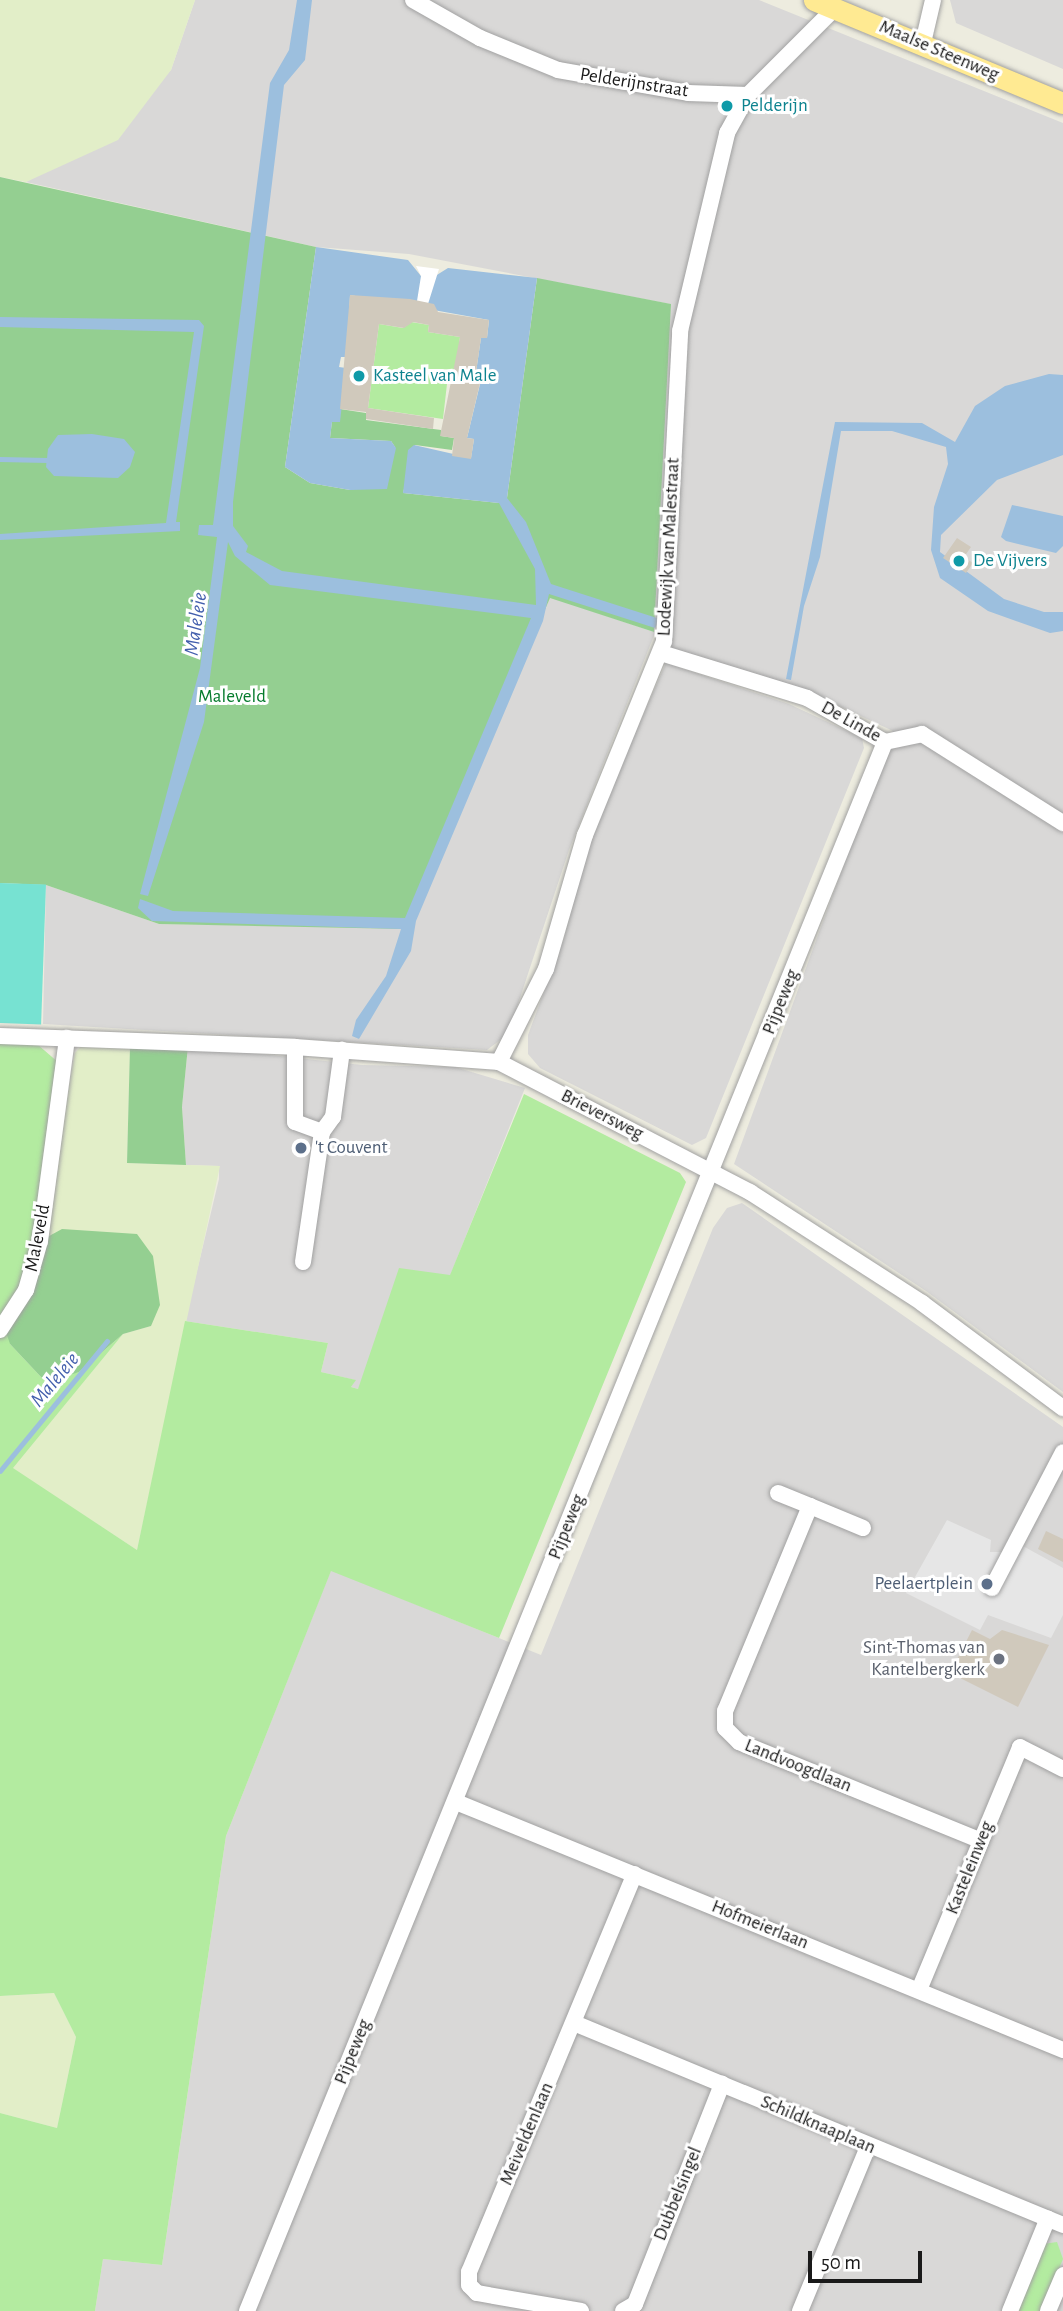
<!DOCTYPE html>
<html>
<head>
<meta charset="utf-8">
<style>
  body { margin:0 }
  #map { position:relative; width:1063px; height:2311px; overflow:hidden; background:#edecdf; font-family:"Alegreya Sans",sans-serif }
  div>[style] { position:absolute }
  .residential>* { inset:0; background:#d9d8d7 }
  .farmland>* { inset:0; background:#e2eec8 }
  .grass>* { inset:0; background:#b3eba0 }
  .forest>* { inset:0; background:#94cf91 }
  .pitch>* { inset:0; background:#77e2d2; transform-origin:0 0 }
  .parking>* { inset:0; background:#e6e6e6 }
  .water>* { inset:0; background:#9cbfde }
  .pier>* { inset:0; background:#fff }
  .stream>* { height:4.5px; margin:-2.25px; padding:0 2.25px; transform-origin:2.25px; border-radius:2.25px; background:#9cbfde }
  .building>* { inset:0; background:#d0c9bc }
  .roads { filter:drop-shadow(0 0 2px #a1a1a1) drop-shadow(0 0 2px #a1a1a1) }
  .minor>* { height:16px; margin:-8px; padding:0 8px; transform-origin:8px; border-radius:8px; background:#fff }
  .major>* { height:21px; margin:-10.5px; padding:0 10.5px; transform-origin:10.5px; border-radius:10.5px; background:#ffea92 }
  .dots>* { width:19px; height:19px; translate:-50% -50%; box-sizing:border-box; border:4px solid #fff; border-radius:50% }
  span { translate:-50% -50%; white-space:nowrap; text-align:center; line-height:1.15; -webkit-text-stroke:6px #fff; paint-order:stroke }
  .street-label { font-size:19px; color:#1a1a1a }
  .culture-label { font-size:19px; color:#0d838f }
  .left { translate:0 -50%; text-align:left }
  .park-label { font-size:19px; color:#057b2c }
  .service-label { font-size:19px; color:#4e5e75 }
  .right { translate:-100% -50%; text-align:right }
  .worship-label { font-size:19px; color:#5b616d }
  .water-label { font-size:21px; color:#435fad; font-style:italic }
  .scale { position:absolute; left:808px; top:2251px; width:114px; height:32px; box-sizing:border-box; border:4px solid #1a1a1a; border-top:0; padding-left:9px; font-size:21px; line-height:24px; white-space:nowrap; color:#1a1a1a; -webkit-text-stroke:5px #fff; paint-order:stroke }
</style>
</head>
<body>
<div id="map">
  <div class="residential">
    <div style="clip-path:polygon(195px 0,759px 0,1063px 123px,1063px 1392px,926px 1291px,734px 1164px,893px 731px,807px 691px,671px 652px,655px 633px,569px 850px,508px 1034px,487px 1050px,43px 1024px,46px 885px,159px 924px,406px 928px,550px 597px,654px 632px,670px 304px,409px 254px,316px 247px,26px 182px,61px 163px,171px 70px)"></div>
    <div style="clip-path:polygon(950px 0,1063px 0,1063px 69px,956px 23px)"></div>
    <div style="clip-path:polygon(666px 663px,789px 704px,862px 738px,864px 748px,706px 1138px,692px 1145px,540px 1068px,528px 1054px,528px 1035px,564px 938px,591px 833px)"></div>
    <div style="clip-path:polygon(188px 1046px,362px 1065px,455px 1067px,525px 1088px,450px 1276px,358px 1389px,351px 1387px,355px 1380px,321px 1372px,328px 1343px,185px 1321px,219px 1179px,219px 1166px,186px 1165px,182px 1107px)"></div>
    <div style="clip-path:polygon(742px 1203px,1063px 1427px,1063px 2311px,95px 2311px,103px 2259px,162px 2265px,226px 1836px,331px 1570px,541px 1655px,713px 1228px,727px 1208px)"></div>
  </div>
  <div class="farmland">
    <div style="clip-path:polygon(0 0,195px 0,171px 70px,118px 140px,26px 182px,0 177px)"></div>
    <div style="clip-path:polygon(83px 1044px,130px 1046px,127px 1163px,220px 1166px,137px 1550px,12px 1468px,123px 1334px,151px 1326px,40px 1241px,75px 1053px)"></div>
    <div style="clip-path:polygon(54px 1993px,76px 2037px,57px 2128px,0 2113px,0 1996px)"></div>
  </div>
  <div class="grass">
    <div style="clip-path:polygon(411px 322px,429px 325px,428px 332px,460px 337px,455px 375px,448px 375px,443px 419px,368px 408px,379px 324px,403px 328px)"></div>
    <div style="clip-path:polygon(0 1042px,37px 1044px,59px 1063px,40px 1241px,10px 1344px,41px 1377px,79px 1372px,123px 1334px,13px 1468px,137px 1550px,185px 1321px,328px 1343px,321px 1372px,356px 1380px,351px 1387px,358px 1389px,399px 1268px,450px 1275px,524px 1094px,680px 1173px,686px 1182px,499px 1638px,331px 1571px,226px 1836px,162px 2265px,103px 2259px,95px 2311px,0 2311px,0 2113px,57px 2128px,76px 2037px,54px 1993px,0 1996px)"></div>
    <div style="clip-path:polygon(1057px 2242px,1063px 2259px,1041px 2311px,1014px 2311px,1043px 2244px)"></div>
  </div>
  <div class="forest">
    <div style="clip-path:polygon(0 177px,316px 247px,285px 467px,310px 483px,350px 490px,395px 447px,391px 441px,330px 438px,332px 421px,340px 421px,340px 409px,366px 413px,366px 420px,441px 430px,441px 436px,454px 438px,452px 450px,415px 445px,403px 493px,499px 503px,507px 498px,537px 278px,671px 304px,654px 632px,550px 598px,406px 929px,159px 924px,46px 885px,0 883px)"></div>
    <div style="clip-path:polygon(130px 1046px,188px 1046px,182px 1107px,186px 1165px,127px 1163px)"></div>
    <div style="clip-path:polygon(62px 1229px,137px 1234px,153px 1256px,160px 1305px,151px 1326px,123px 1334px,79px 1372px,57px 1379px,41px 1377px,10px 1344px,4px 1326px,40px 1241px)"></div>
  </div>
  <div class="pitch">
    <div style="left:0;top:883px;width:46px;height:140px;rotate:2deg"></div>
  </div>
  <div class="parking">
    <div style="clip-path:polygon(947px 1520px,991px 1540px,990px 1552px,1006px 1552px,1012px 1540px,1063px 1568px,1063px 1615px,1051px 1638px,988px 1615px,980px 1630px,906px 1593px)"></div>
  </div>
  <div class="water">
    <div style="clip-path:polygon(297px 0,312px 0,305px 60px,284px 85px,233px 502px,233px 526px,248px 546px,246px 552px,282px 571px,536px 605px,535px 569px,499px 503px,403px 493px,408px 450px,414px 445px,471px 458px,474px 439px,467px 438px,481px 380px,475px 379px,481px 338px,487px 338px,489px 320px,350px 295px,347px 357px,341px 357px,339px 367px,346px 368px,340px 422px,332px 422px,330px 438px,391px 441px,396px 448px,387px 489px,350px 490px,310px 483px,285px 467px,316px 247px,408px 260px,421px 276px,432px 278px,448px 268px,537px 278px,507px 498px,526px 522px,551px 584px,660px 619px,655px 628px,549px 594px,543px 621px,416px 921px,411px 951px,359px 1039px,352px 1036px,356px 1020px,386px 976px,401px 929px,152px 921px,138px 908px,140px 899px,173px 911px,405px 918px,531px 618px,270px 585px,235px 556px,228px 542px,204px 722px,148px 896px,140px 894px,200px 668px,217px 537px,198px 535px,199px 525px,213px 525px,270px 83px,289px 50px)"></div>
    <div style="clip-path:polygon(0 317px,199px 320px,204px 326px,176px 522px,180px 522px,180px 531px,0 540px,0 534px,166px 523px,194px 332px,0 327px)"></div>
    <div style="clip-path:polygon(1049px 374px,1063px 375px,1063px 455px,997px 480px,941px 535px,940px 552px,1004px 599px,1044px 612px,1063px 612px,1063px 631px,1050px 633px,988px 611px,940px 578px,931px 550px,934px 507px,948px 464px,946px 447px,892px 431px,841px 431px,820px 557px,804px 606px,791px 680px,786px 679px,835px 422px,922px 423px,955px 442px,975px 406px,1005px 386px)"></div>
    <div style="clip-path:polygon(92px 434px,124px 439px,135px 452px,130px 467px,118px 478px,54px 476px,46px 467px,48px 449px,58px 435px)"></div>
    <div style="clip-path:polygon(1012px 505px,1063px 516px,1063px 546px,1056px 553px,1006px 541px,1001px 537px)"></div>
  </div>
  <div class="pier">
    <div style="clip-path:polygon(416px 266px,439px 269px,428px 304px,417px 301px,421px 276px)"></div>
  </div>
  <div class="stream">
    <div style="left:0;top:459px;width:47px;rotate:1.2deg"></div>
    <div style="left:0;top:1471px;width:168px;rotate:-50.5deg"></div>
  </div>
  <div class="building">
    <div style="clip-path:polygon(350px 295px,410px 299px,434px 304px,438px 312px,489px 320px,487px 338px,481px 338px,475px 379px,481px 379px,467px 438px,474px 439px,471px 459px,452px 456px,454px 438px,440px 436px,460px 337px,428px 332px,429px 325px,413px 322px,404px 328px,379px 324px,368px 408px,434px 418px,433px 429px,366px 419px,366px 412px,340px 409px)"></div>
    <div style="clip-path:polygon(957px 538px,971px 547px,964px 557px,973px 563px,966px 573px,943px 558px)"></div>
    <div style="clip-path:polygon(1046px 1531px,1063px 1539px,1063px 1562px,1038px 1549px)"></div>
    <div style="clip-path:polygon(972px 1630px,990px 1639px,1002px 1630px,1049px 1645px,1018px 1707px,950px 1673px)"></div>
  </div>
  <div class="roads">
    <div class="minor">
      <div style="left:413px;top:0;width:77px;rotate:29.6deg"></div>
      <div style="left:480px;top:38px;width:84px;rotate:22.3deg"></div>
      <div style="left:558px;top:70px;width:132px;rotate:10deg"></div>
      <div style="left:688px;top:93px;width:60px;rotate:1.9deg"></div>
      <div style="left:923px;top:43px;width:44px;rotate:-76.9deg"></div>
      <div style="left:661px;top:653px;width:153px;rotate:17.1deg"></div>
      <div style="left:807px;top:698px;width:90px;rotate:29.4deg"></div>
      <div style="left:885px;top:742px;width:38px;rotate:-12deg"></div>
      <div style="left:922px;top:734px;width:167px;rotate:32.3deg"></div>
      <div style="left:0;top:1036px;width:295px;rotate:2.1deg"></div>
      <div style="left:295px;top:1047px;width:205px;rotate:4.2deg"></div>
      <div style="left:499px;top:1062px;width:283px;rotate:27.4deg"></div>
      <div style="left:750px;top:1192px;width:205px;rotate:32.8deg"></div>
      <div style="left:922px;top:1303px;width:176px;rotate:36.7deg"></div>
      <div style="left:295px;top:1047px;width:75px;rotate:90deg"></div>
      <div style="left:295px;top:1122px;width:29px;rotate:20deg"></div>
      <div style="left:322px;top:1132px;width:19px;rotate:-54deg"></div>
      <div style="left:333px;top:1117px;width:68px;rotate:-82.3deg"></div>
      <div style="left:499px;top:1062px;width:104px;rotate:-63.2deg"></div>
      <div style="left:546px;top:969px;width:140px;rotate:-73.8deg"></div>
      <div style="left:585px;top:835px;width:209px;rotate:-67.8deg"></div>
      <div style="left:664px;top:641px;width:310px;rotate:-87deg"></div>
      <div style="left:680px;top:331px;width:204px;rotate:-76.6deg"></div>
      <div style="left:727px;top:133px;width:43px;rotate:-61.1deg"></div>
      <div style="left:748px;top:95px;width:123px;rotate:-45deg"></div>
      <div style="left:303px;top:1262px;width:131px;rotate:-81.7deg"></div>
      <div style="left:0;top:1330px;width:48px;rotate:-57deg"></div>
      <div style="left:26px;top:1290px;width:51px;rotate:-74.1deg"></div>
      <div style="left:40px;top:1241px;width:205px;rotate:-82.4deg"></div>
      <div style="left:778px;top:1493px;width:35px;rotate:22deg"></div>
      <div style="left:863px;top:1528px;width:57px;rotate:-157.5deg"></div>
      <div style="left:810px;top:1506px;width:222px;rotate:112.5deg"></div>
      <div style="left:725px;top:1711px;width:17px;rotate:90deg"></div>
      <div style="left:725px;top:1728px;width:20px;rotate:45deg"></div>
      <div style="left:739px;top:1742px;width:261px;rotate:22.2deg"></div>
      <div style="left:992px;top:1588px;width:153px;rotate:-62.4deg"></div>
      <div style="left:456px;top:1802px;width:656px;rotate:22.22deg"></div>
      <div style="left:919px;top:1990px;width:263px;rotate:-67.4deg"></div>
      <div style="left:1020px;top:1747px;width:48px;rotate:27.1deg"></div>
      <div style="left:574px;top:2023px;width:529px;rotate:22.44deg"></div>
      <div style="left:247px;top:2311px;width:1694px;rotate:-67.87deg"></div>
      <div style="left:581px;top:2311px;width:106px;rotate:-170.2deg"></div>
      <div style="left:477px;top:2293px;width:11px;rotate:-135deg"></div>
      <div style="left:469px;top:2285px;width:13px;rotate:-90deg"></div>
      <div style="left:469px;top:2272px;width:431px;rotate:-67.4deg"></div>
      <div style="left:623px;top:2311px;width:14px;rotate:-30deg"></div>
      <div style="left:635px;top:2304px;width:237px;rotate:-68.4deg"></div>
      <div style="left:800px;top:2311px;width:178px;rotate:-67.5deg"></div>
      <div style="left:1010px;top:2311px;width:100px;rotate:-67.8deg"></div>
      <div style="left:1048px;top:2311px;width:39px;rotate:-67deg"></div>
    </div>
    <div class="major">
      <div style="left:814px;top:0;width:269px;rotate:22.5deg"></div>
    </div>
  </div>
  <div class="dots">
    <div style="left:727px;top:106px;background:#0f9aa8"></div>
    <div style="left:359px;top:376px;background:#0f9aa8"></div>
    <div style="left:959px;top:561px;background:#0f9aa8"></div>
    <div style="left:301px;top:1148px;background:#5c6f8a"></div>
    <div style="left:987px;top:1584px;background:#5c6f8a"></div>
    <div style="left:999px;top:1659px;background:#6b7280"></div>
  </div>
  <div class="street-label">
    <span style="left:939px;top:51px;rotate:23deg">Maalse Steenweg</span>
    <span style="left:634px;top:83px;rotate:9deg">Pelderijnstraat</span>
    <span style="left:669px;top:547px;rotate:-87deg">Lodewijk van Malestraat</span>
    <span style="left:851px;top:722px;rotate:29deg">De Linde</span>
    <span style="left:781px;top:1002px;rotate:-68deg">Pijpeweg</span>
    <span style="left:602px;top:1115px;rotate:27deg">Brieversweg</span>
    <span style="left:38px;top:1238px;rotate:-79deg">Maleveld</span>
    <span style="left:567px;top:1527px;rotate:-68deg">Pijpeweg</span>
    <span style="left:798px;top:1766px;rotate:22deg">Landvoogdlaan</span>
    <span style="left:970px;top:1868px;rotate:-68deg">Kasteleinweg</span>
    <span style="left:760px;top:1925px;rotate:22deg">Hofmeierlaan</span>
    <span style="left:353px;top:2052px;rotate:-68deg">Pijpeweg</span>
    <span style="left:818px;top:2125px;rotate:23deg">Schildknaaplaan</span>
    <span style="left:527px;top:2134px;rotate:-67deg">Meiveldenlaan</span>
    <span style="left:678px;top:2194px;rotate:-68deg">Dubbelsingel</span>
  </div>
  <div class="culture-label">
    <span class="left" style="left:741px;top:106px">Pelderijn</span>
    <span class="left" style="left:373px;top:376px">Kasteel van Male</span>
    <span class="left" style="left:973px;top:561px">De Vijvers</span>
  </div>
  <div class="park-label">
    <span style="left:232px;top:697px">Maleveld</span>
  </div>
  <div class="service-label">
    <span class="left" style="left:315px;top:1148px">'t Couvent</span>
    <span class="right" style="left:973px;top:1584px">Peelaertplein</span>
  </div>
  <div class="worship-label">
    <span class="right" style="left:985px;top:1659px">Sint-Thomas van<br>Kantelbergkerk</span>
  </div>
  <div class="water-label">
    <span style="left:196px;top:624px;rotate:-82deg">Maleleie</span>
    <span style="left:55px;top:1380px;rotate:-50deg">Maleleie</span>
  </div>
  <div class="scale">50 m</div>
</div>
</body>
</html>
